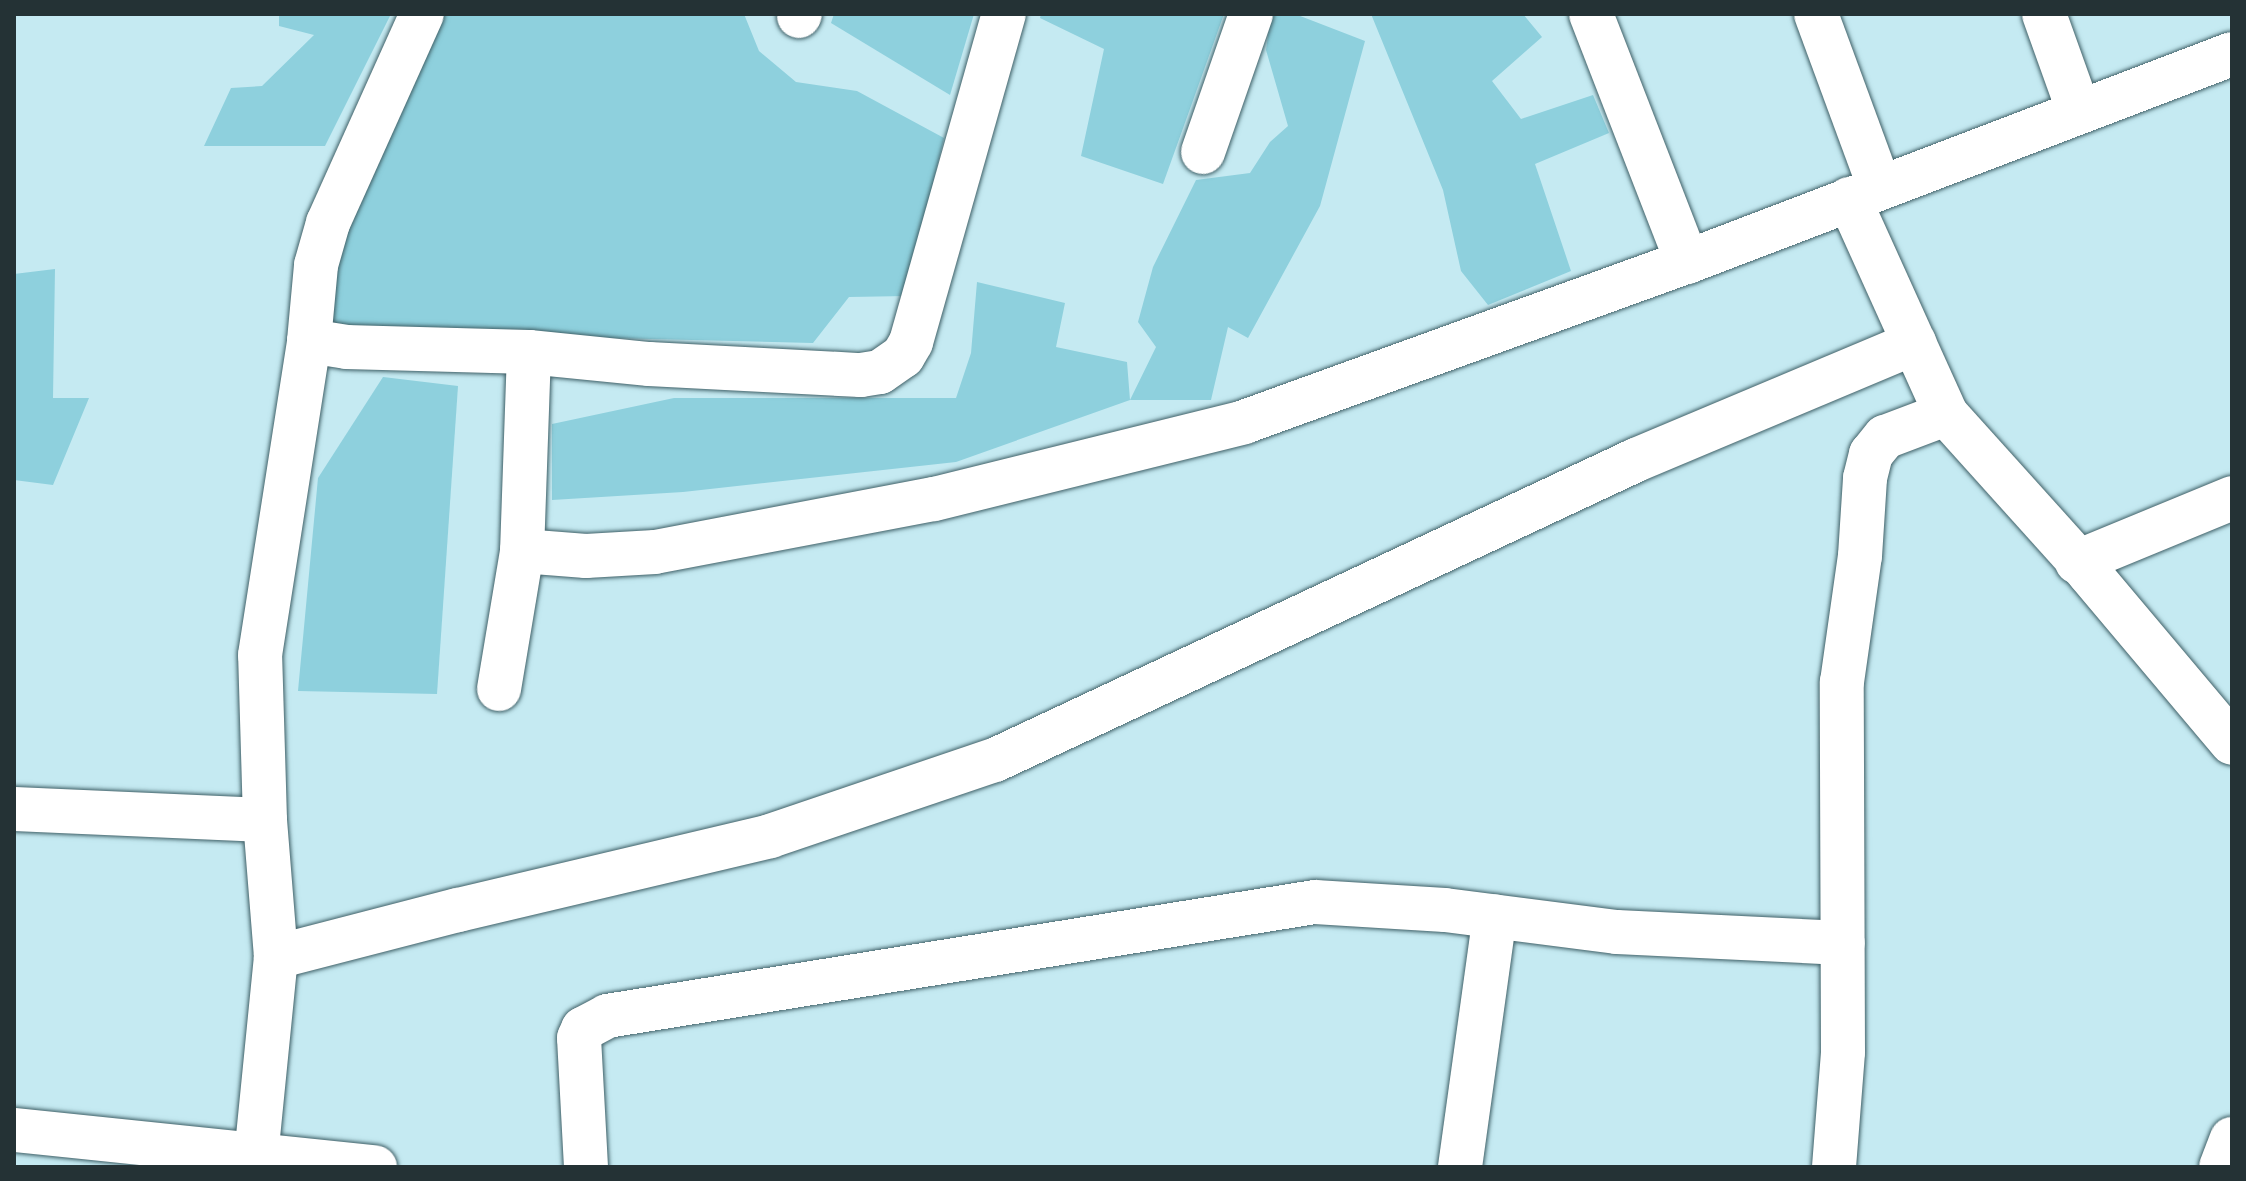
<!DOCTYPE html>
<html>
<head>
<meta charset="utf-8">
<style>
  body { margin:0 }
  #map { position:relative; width:2246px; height:1181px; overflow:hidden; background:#c5eaf2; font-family:Figtree,sans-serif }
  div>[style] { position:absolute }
  .building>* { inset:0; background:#8ed0dd }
  .roads { filter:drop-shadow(0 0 2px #3f6067) drop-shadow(0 0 2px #3f6067) }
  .street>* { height:44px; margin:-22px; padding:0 22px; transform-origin:22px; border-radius:22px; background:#fff }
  span { translate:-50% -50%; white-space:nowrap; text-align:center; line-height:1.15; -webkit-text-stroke:6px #d2f7ff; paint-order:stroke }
  .frame { position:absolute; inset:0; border:16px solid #243235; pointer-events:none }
</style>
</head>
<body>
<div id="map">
  <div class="building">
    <div style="clip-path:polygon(279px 14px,391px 14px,325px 146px,204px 146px,231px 88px,262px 86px,314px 35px,279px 26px)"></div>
    <div style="clip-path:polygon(436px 14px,744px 14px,759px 51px,796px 82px,857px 91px,944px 138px,906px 296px,849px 297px,813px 343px,328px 331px,331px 254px)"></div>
    <div style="clip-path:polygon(834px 14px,974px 14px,950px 95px,831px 23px)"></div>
    <div style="clip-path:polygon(1041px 14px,1224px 14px,1163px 184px,1081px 156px,1104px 49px,1040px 18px)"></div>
    <div style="clip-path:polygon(1271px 14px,1295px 14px,1365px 41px,1320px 206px,1248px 338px,1228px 327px,1211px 400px,1130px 400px,1156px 347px,1138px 322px,1153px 267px,1196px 180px,1250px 173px,1270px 142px,1288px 126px,1266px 50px)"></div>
    <div style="clip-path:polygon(1371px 14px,1523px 14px,1542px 37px,1492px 81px,1521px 119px,1593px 95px,1609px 133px,1535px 164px,1571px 271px,1488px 305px,1461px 271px,1443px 190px)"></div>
    <div style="clip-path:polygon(55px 269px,53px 398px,89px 398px,53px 485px,14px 480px,14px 274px)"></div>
    <div style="clip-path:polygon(977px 282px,1065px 303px,1056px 347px,1127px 362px,1130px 400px,956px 462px,683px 492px,552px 500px,552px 424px,674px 398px,956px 398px,971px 353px)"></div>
    <div style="clip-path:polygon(383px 377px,458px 386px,437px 694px,298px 691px,318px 478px)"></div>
  </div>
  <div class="roads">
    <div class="street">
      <div style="left:1591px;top:14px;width:266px;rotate:68.8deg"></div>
      <div style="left:1816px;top:14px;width:185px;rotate:69.8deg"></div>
      <div style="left:2044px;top:14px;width:104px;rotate:70.3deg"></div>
      <div style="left:799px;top:16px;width:2px;rotate:-63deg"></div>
      <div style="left:1203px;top:152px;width:146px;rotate:-70.8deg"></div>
      <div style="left:1849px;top:199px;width:236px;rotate:65.7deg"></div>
      <div style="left:1946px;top:414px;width:214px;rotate:48deg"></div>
      <div style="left:2089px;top:573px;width:222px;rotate:49.9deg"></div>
      <div style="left:309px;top:341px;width:76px;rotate:-84.7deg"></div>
      <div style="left:316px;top:265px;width:44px;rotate:-74.1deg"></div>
      <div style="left:328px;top:223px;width:229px;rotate:-65.8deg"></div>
      <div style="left:529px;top:352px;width:199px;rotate:92deg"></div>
      <div style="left:522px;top:551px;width:64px;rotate:4.5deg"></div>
      <div style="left:586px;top:556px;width:69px;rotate:-3.3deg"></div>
      <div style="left:655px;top:552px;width:284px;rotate:-10.8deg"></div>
      <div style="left:934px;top:499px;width:319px;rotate:-13.9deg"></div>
      <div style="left:1244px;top:422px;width:471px;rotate:-19.9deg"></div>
      <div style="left:1687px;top:262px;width:583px;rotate:-20.89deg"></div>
      <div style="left:2077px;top:562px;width:168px;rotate:-22.4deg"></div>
      <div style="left:499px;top:689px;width:140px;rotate:-80.5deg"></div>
      <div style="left:14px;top:809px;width:251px;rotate:2.5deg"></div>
      <div style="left:276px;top:957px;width:188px;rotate:-14.5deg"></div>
      <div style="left:458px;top:910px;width:321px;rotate:-13.3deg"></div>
      <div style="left:770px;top:836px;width:237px;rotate:-18.7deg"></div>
      <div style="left:995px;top:760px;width:708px;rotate:-25.08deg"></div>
      <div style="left:1636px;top:460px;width:302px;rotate:-22.8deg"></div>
      <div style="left:14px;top:1130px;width:363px;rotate:5.9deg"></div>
      <div style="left:255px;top:1167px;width:211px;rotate:-84.3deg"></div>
      <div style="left:276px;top:957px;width:137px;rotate:-94.6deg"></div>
      <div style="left:265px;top:820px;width:165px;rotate:-91.7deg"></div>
      <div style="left:260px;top:655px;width:318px;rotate:-81.1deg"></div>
      <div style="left:309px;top:341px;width:37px;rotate:9deg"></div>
      <div style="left:346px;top:347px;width:183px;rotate:1.6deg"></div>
      <div style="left:529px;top:352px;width:121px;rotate:5.7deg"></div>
      <div style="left:649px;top:364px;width:212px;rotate:3deg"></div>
      <div style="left:861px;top:375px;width:19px;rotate:-9deg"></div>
      <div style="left:880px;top:372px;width:28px;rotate:-35deg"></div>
      <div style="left:903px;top:356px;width:16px;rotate:-60deg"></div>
      <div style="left:911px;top:342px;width:341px;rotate:-74.2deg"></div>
      <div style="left:586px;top:1167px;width:129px;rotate:-93.1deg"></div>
      <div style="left:579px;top:1038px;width:10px;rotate:-66deg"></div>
      <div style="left:583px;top:1029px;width:27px;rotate:-28deg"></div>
      <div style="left:607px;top:1016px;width:717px;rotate:-9.15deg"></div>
      <div style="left:1315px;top:902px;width:130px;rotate:3.5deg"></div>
      <div style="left:1445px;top:910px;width:173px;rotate:7.3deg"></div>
      <div style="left:1617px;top:932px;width:226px;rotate:2.8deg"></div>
      <div style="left:1460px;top:1167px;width:253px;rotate:-82.1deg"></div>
      <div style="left:1834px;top:1167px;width:115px;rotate:-85.5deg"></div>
      <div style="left:1843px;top:1052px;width:370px;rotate:-90.2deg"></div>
      <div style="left:1842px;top:682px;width:127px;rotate:-81.9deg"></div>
      <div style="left:1860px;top:556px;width:78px;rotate:-86.3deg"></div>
      <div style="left:1865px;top:478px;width:25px;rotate:-76deg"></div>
      <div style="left:1871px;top:454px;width:22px;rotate:-51deg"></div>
      <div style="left:1885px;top:437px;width:65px;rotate:-20.7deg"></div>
      <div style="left:2221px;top:1167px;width:30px;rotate:-69deg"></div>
    </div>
  </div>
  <div class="frame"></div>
</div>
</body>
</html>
